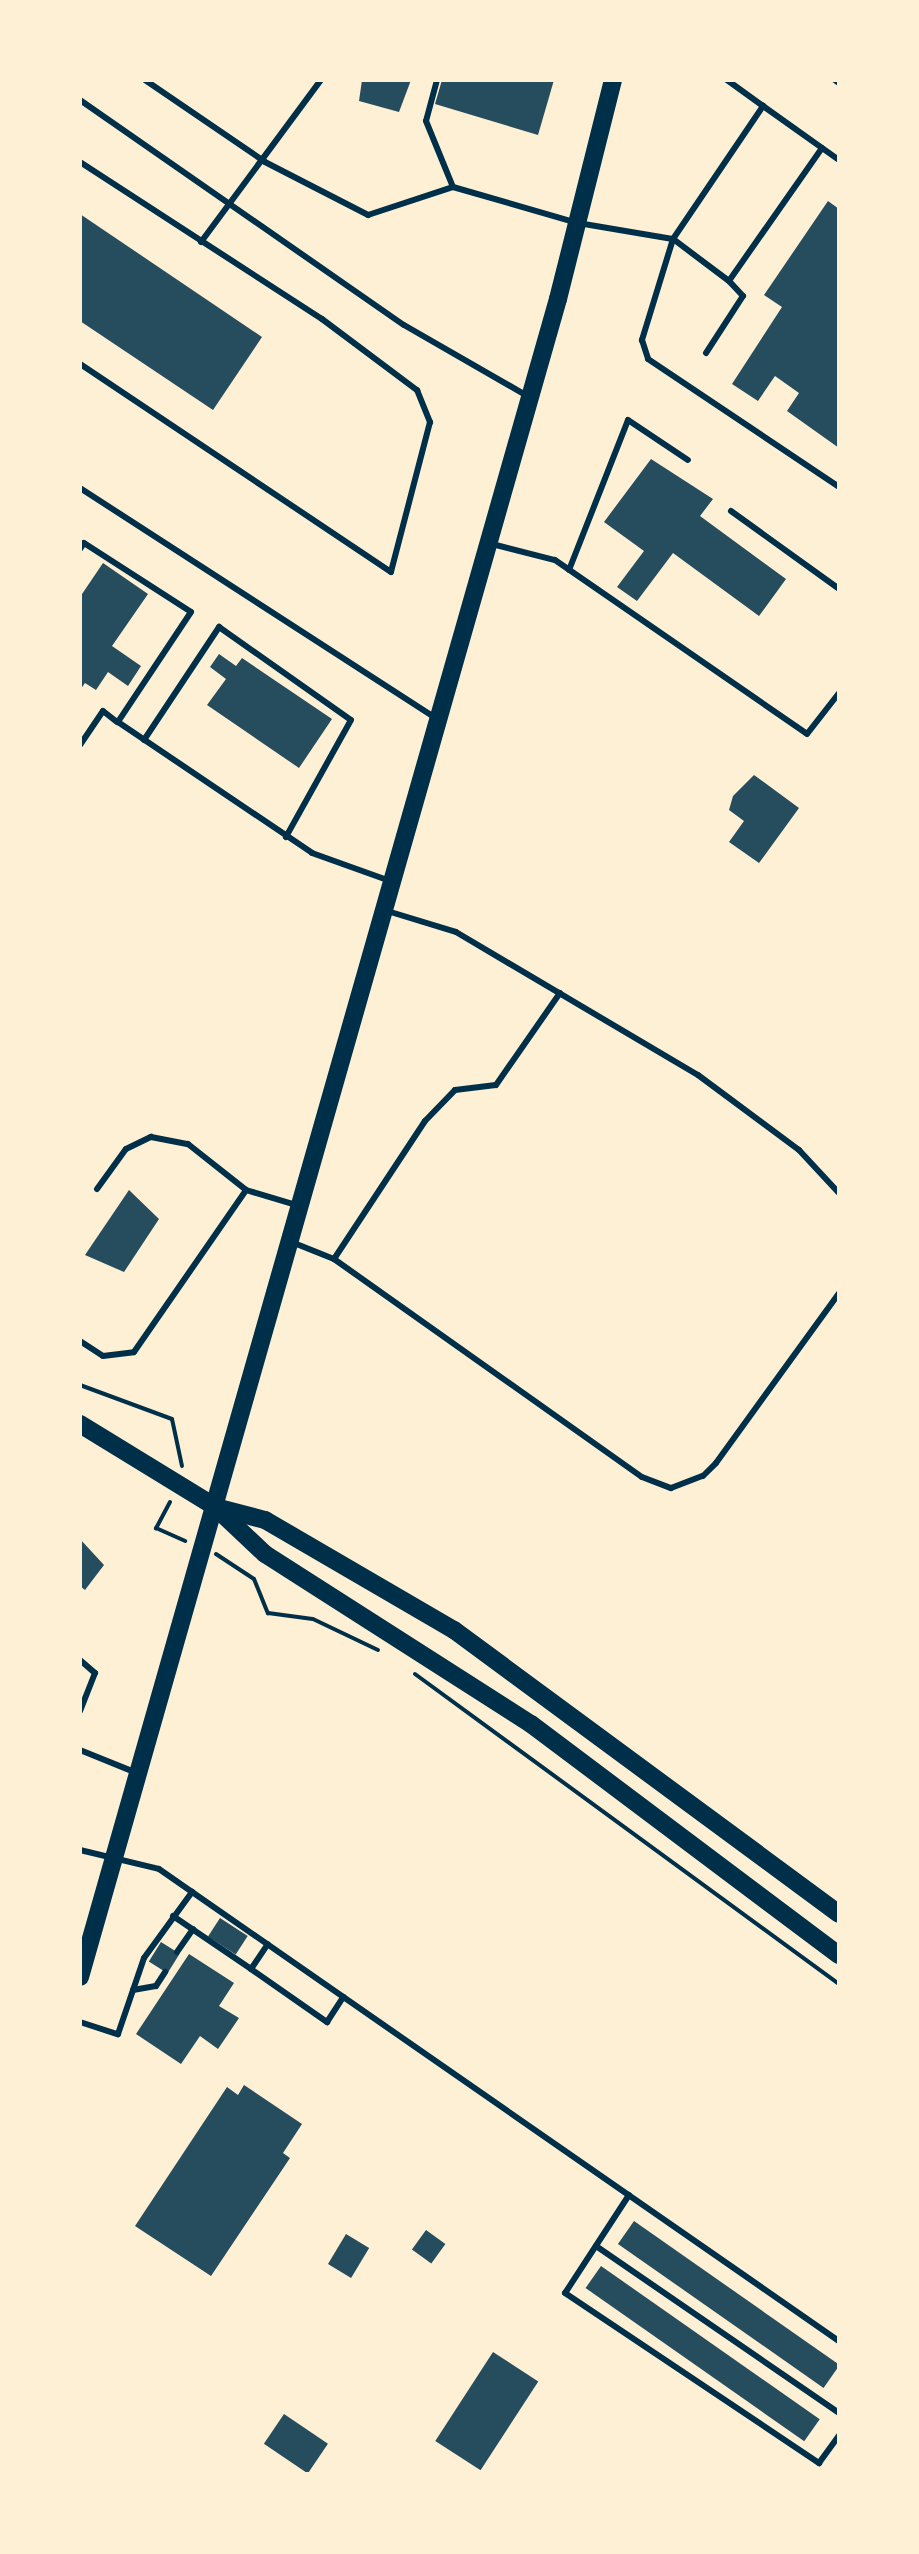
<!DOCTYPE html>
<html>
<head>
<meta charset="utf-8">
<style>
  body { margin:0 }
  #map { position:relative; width:919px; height:2554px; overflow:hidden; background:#fdf0d5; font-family:"Fira Sans Condensed",sans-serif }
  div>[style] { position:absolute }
  .building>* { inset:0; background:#264d5e; transform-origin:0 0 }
  .path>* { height:4px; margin:-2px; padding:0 2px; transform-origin:2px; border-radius:2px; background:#003049 }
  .service>* { height:6px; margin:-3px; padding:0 3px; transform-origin:3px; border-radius:3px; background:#003049 }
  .secondary>* { height:18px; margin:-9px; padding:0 9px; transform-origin:9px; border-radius:9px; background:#003049 }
  .primary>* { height:18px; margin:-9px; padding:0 9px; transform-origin:9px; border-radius:9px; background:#003049 }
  span { translate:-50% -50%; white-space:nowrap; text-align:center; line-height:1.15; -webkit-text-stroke:10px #fdf0d5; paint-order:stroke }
  .frame { position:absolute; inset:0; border:82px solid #fdf0d5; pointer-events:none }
</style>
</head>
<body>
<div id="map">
  <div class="building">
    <div style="clip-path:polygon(362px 80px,411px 80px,399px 112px,359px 101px)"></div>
    <div style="clip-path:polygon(442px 80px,554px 80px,538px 135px,435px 104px)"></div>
    <div style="clip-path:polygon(828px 201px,839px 209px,839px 448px,787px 411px,799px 393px,775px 376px,758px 401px,732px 384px,782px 307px,764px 295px)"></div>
    <div style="clip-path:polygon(80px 214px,262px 337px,213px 410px,80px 321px)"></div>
    <div style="clip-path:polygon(651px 459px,713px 499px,700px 516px,786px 579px,759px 616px,673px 553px,637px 601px,617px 587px,644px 551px,604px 522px)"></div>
    <div style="clip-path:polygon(103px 563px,148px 594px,112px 646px,141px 666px,128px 686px,108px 672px,96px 690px,85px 683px,80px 690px,80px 597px)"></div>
    <div style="clip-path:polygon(219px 654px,236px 666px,242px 658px,332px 719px,299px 768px,207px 705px,226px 679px,210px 667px)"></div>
    <div style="clip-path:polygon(754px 775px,799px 808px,759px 863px,729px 842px,744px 821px,729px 810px,733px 796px)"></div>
    <div style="clip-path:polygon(129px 1190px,159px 1219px,124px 1272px,85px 1255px)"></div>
    <div style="clip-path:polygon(80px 1539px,104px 1565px,85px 1590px,80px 1586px)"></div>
    <div style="left:220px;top:1918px;width:33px;height:22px;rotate:33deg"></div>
    <div style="left:161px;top:1942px;width:22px;height:23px;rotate:32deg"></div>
    <div style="clip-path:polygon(189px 1954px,234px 1983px,219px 2006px,239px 2018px,218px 2049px,200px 2036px,181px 2064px,136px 2034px)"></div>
    <div style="clip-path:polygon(244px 2085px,302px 2124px,283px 2153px,290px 2158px,211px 2276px,135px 2226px,227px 2087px,238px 2095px)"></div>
    <div style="left:634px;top:2221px;width:251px;height:28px;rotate:35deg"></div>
    <div style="left:426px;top:2230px;width:24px;height:24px;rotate:36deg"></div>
    <div style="left:346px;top:2234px;width:27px;height:35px;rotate:31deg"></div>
    <div style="left:601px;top:2266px;width:267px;height:27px;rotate:35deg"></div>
    <div style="left:493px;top:2352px;width:54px;height:106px;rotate:33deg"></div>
    <div style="left:284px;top:2414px;width:53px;height:36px;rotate:34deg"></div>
  </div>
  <div class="path">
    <div style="left:80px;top:1385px;width:98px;rotate:20.3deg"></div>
    <div style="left:172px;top:1419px;width:48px;rotate:78deg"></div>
    <div style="left:170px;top:1502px;width:30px;rotate:118deg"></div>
    <div style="left:156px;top:1528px;width:32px;rotate:24deg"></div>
    <div style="left:216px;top:1554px;width:45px;rotate:33.3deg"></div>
    <div style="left:254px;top:1579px;width:37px;rotate:68deg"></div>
    <div style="left:268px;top:1613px;width:45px;rotate:7.6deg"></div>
    <div style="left:313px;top:1619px;width:72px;rotate:25.5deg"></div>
    <div style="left:415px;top:1674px;width:525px;rotate:36.17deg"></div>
  </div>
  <div class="service">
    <div style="left:145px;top:80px;width:145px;rotate:34.3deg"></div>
    <div style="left:265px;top:162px;width:116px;rotate:27.2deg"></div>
    <div style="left:368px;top:215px;width:89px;rotate:-18.2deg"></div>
    <div style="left:453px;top:187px;width:130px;rotate:16.1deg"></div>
    <div style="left:578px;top:223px;width:96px;rotate:9.6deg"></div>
    <div style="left:673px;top:239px;width:161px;rotate:-55.9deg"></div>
    <div style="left:763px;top:106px;width:93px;rotate:35.4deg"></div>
    <div style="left:437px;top:80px;width:42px;rotate:105deg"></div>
    <div style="left:426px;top:121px;width:71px;rotate:67.8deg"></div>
    <div style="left:727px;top:80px;width:44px;rotate:35.8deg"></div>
    <div style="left:835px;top:80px;width:5px;rotate:37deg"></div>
    <div style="left:80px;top:100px;width:394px;rotate:34.8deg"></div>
    <div style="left:404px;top:325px;width:144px;rotate:29.9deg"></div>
    <div style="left:822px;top:148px;width:162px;rotate:125deg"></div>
    <div style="left:729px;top:281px;width:70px;rotate:-143.1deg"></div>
    <div style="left:673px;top:239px;width:106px;rotate:107.1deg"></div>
    <div style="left:642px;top:340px;width:20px;rotate:72deg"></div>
    <div style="left:648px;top:359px;width:230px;rotate:33.8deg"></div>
    <div style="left:80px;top:162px;width:288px;rotate:33deg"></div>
    <div style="left:322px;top:319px;width:119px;rotate:36.8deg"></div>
    <div style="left:417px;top:390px;width:35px;rotate:68deg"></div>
    <div style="left:430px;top:422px;width:155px;rotate:104.6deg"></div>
    <div style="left:391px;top:572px;width:374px;rotate:-146.2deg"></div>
    <div style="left:201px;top:242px;width:202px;rotate:-53.5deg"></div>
    <div style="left:706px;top:353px;width:68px;rotate:-57deg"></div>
    <div style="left:743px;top:296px;width:21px;rotate:-133deg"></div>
    <div style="left:80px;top:488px;width:424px;rotate:32.9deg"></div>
    <div style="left:731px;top:511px;width:133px;rotate:35.8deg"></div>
    <div style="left:492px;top:544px;width:65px;rotate:14.3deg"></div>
    <div style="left:555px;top:560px;width:306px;rotate:34.6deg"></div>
    <div style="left:807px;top:734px;width:52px;rotate:-52deg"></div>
    <div style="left:80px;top:549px;width:7px;rotate:-56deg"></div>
    <div style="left:84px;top:543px;width:127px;rotate:32.8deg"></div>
    <div style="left:191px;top:612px;width:132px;rotate:123.6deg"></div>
    <div style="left:118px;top:722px;width:234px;rotate:34deg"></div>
    <div style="left:312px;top:853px;width:83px;rotate:19.7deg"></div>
    <div style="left:569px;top:570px;width:161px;rotate:-68.5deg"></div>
    <div style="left:628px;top:420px;width:72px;rotate:33.7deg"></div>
    <div style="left:144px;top:740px;width:136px;rotate:-56.4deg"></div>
    <div style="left:219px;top:627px;width:161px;rotate:35.2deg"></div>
    <div style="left:351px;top:720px;width:134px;rotate:119.1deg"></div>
    <div style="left:80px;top:745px;width:41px;rotate:-55.9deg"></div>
    <div style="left:103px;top:711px;width:18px;rotate:38deg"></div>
    <div style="left:384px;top:910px;width:75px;rotate:17deg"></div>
    <div style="left:456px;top:932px;width:281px;rotate:30.6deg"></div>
    <div style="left:698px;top:1075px;width:126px;rotate:36.6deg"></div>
    <div style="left:799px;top:1150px;width:59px;rotate:47.1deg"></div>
    <div style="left:97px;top:1189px;width:49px;rotate:-54.1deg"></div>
    <div style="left:126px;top:1149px;width:28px;rotate:-26deg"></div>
    <div style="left:151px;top:1137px;width:38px;rotate:11deg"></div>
    <div style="left:188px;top:1144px;width:74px;rotate:38.4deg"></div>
    <div style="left:294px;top:1243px;width:43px;rotate:21.8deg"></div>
    <div style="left:334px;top:1259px;width:377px;rotate:35.3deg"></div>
    <div style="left:642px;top:1477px;width:31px;rotate:21deg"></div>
    <div style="left:671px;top:1488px;width:34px;rotate:-21deg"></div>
    <div style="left:703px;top:1476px;width:18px;rotate:-45deg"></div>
    <div style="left:716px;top:1463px;width:210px;rotate:-54.1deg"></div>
    <div style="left:334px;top:1259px;width:165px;rotate:-56.6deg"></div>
    <div style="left:425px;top:1121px;width:43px;rotate:-45.9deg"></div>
    <div style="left:455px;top:1090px;width:41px;rotate:-7deg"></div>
    <div style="left:496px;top:1085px;width:112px;rotate:-55.2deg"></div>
    <div style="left:80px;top:1341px;width:27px;rotate:33deg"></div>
    <div style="left:103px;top:1356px;width:31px;rotate:-7deg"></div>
    <div style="left:134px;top:1352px;width:197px;rotate:-55.3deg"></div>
    <div style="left:246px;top:1190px;width:52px;rotate:16.7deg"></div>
    <div style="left:80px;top:1660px;width:20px;rotate:41deg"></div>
    <div style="left:95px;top:1673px;width:41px;rotate:111.5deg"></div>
    <div style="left:80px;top:1750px;width:61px;rotate:22deg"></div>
    <div style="left:80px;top:1850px;width:81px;rotate:13.5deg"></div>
    <div style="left:159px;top:1869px;width:828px;rotate:34.77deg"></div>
    <div style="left:173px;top:1916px;width:94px;rotate:34.2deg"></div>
    <div style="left:251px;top:1969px;width:30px;rotate:-56deg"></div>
    <div style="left:177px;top:1952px;width:28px;rotate:-55deg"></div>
    <div style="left:251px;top:1969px;width:93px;rotate:34.9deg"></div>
    <div style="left:327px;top:2022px;width:30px;rotate:-57deg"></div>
    <div style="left:133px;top:1990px;width:23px;rotate:-10deg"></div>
    <div style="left:156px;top:1986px;width:17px;rotate:-57deg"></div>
    <div style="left:80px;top:2022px;width:40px;rotate:18deg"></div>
    <div style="left:118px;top:2034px;width:80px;rotate:-71.1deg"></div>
    <div style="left:144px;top:1958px;width:82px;rotate:-54deg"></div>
    <div style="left:629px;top:2195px;width:117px;rotate:123.1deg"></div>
    <div style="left:565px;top:2293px;width:306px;rotate:33.8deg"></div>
    <div style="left:819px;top:2463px;width:34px;rotate:-54deg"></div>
    <div style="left:596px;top:2246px;width:295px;rotate:34.5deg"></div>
  </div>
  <div class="secondary">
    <div style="left:80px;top:1424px;width:157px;rotate:31.5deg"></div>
    <div style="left:214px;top:1506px;width:70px;rotate:43.3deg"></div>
    <div style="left:265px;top:1554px;width:316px;rotate:32.6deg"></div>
    <div style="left:531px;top:1724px;width:385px;rotate:36.9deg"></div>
    <div style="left:219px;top:1508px;width:48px;rotate:14.6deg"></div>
    <div style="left:265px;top:1520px;width:219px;rotate:30.2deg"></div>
    <div style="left:454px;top:1630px;width:478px;rotate:36.4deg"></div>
  </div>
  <div class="primary">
    <div style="left:80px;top:1977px;width:1745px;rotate:-74.1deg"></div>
    <div style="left:558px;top:299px;width:226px;rotate:-75.9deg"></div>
  </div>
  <div class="frame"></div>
</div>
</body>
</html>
